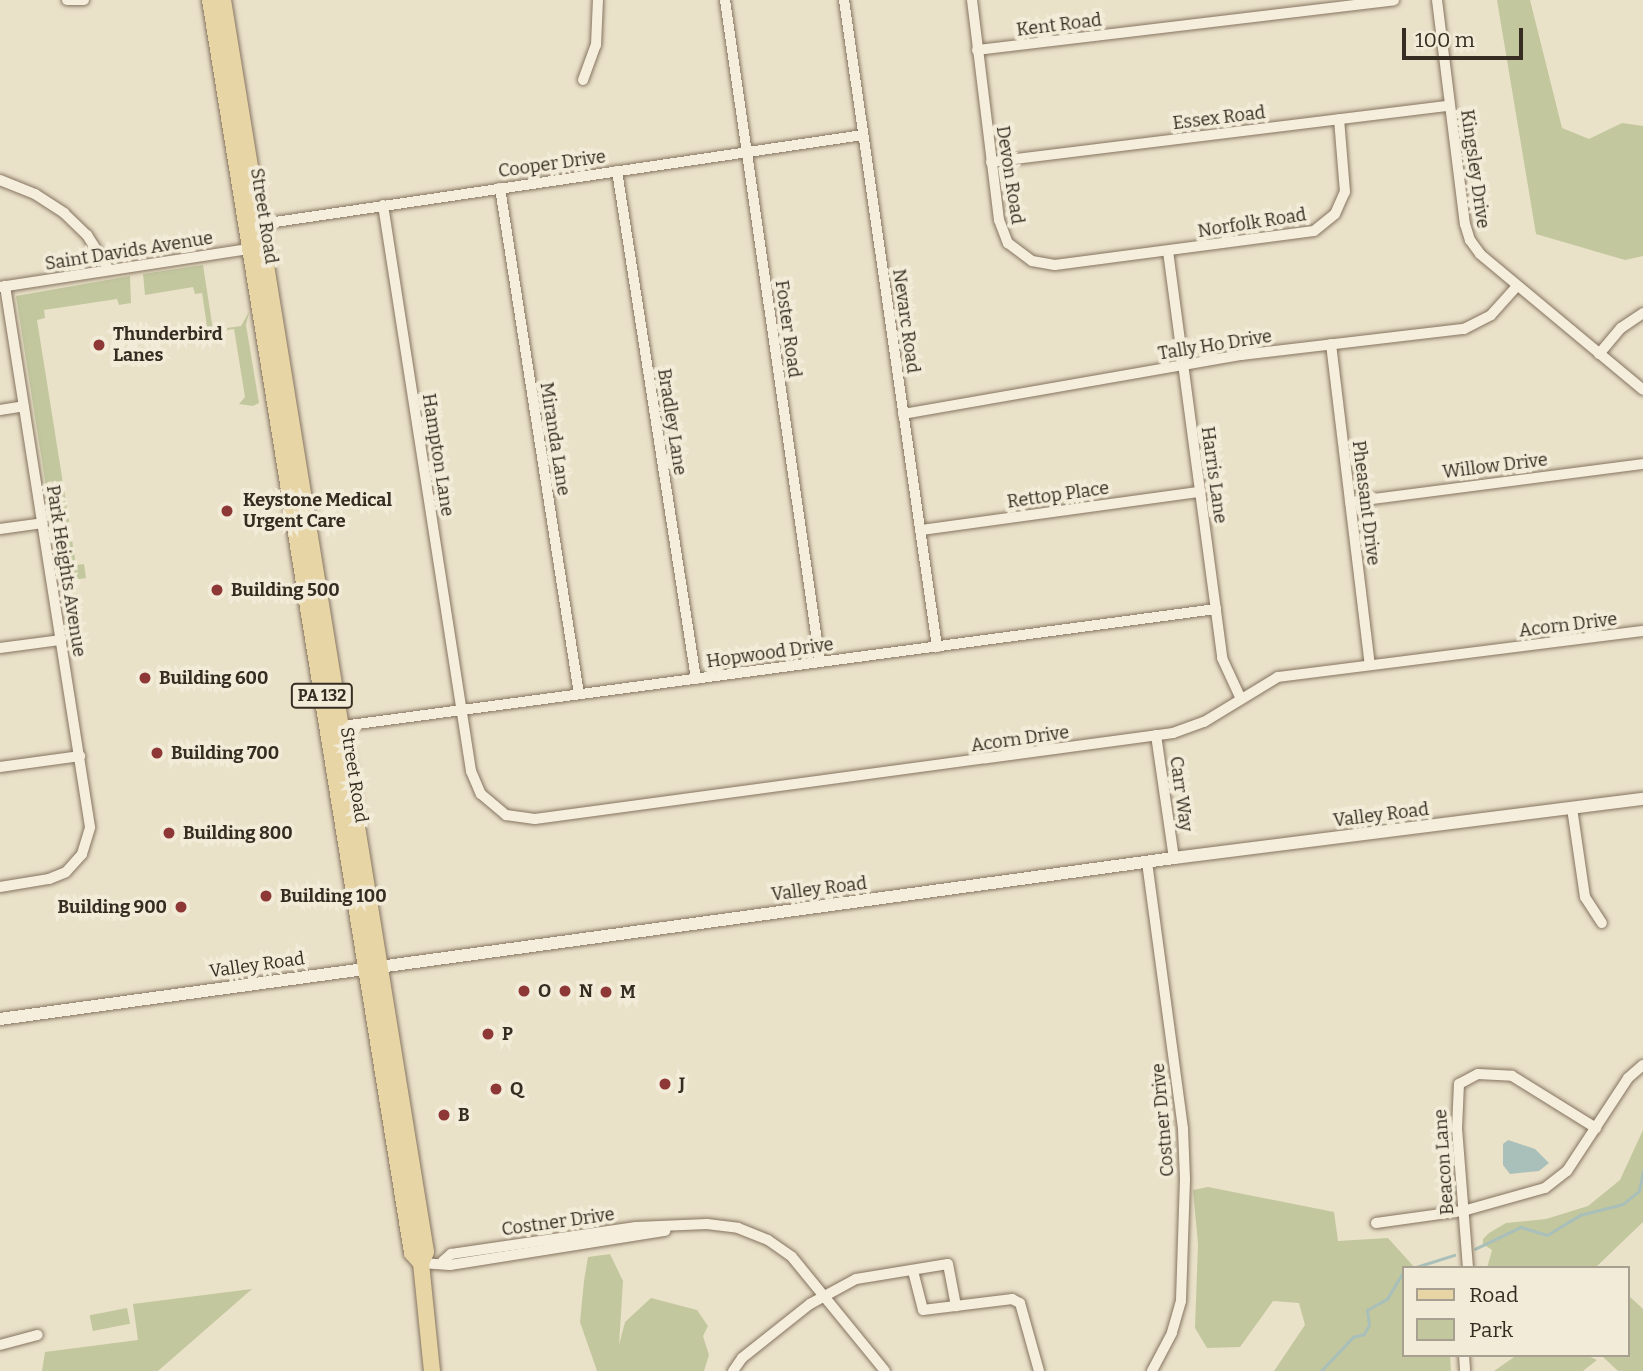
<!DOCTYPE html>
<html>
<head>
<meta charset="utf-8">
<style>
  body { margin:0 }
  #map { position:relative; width:1643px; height:1371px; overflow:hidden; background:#eae1c9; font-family:Bitter,serif }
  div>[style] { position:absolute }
  .green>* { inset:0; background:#c2c79e; transform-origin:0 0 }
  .water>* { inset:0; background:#a9bfb9 }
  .stream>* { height:2.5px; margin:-1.25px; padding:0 1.25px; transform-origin:1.25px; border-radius:1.25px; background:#a9bfb9 }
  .roads { filter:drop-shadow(0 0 2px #857460) drop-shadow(0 0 2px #857460) }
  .minor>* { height:10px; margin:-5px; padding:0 5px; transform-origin:5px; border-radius:5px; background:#f6eedc }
  .tertiary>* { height:12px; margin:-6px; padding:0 6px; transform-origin:6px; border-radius:6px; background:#f6eedc }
  .primary>* { height:16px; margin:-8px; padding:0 8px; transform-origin:8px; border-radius:8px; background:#e8d5a6 }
  .dots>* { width:19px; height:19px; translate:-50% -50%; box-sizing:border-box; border:4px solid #f2ebd8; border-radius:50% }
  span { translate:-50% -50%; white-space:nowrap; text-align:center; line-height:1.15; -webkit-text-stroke:7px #f2ebd8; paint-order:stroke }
  .shield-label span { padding:2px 5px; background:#f2ebd8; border:2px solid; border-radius:5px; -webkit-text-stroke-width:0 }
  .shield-label { font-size:16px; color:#372c22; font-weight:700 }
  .street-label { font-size:18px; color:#372c22 }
  .poi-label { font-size:18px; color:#372c22; font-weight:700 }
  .left { translate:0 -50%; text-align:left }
  .right { translate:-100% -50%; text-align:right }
  .legend { position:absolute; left:1402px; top:1266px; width:228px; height:91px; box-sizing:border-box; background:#f2ebd8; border:2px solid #a79f8f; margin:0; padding:9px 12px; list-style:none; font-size:21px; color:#372c22 }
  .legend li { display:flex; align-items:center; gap:14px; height:35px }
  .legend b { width:35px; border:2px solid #a79f8f }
  .scale { position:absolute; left:1402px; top:28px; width:121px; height:32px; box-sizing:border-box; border:4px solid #372c22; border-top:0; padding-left:9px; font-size:21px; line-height:24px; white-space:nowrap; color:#372c22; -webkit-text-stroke:5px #f2ebd8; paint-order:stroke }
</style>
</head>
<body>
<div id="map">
  <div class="green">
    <div style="clip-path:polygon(1497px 0,1530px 0,1562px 128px,1589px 139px,1622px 123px,1643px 126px,1643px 256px,1625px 260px,1536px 234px)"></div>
    <div style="clip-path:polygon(203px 265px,213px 330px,241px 326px,249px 312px,246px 325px,259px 403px,253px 406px,239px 404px,245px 397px,234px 329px,208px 333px,202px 293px,195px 294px,193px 287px,145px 295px,143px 274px)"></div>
    <div style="clip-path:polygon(130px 276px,131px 303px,119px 305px,117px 299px,44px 310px,45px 318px,37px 320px,76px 565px,84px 564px,86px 578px,61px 582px,16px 296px)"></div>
    <div style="clip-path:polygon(1643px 1130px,1643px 1222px,1595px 1268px,1487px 1268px,1492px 1250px,1483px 1244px,1483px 1239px,1489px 1233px,1506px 1223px,1546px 1219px,1588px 1206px,1620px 1180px)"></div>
    <div style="clip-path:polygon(1208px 1187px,1334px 1212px,1338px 1241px,1388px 1238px,1415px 1268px,1403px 1268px,1403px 1355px,1450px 1355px,1451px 1371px,1274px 1371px,1305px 1325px,1299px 1303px,1273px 1301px,1240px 1347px,1207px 1348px,1195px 1328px,1198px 1244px,1193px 1190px)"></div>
    <div style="clip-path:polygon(610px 1254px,623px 1281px,619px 1345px,625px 1322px,651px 1298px,697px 1310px,708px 1326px,703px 1336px,709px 1355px,704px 1371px,597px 1371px,580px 1322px,584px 1281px,588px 1257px)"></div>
    <div style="clip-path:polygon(252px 1289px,158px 1371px,42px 1371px,45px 1352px,138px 1340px,133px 1304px)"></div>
    <div style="clip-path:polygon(1627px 1294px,1643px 1309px,1643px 1371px,1618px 1371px,1601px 1355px,1627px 1355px)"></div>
    <div style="left:127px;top:1308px;width:16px;height:38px;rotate:79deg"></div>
    <div style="clip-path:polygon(1517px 1355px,1586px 1355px,1597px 1360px,1583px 1371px,1494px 1371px)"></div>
  </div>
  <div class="water">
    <div style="clip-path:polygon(1508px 1140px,1535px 1149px,1549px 1163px,1539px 1171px,1510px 1174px,1503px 1165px,1503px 1144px)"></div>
  </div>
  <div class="stream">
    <div style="left:1475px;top:1249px;width:51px;rotate:-25.6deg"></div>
    <div style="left:1521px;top:1227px;width:27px;rotate:17deg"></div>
    <div style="left:1547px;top:1235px;width:39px;rotate:-31deg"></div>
    <div style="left:1580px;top:1215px;width:44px;rotate:-14.3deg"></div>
    <div style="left:1623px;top:1204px;width:21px;rotate:-39deg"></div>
    <div style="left:1639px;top:1191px;width:20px;rotate:-79deg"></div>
    <div style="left:1413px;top:1268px;width:43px;rotate:-17.6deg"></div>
    <div style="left:1321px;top:1371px;width:47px;rotate:-46.7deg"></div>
    <div style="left:1353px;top:1337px;width:11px;rotate:-15deg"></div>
    <div style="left:1364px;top:1334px;width:10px;rotate:-61deg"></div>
    <div style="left:1369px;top:1325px;width:15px;rotate:-98deg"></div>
    <div style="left:1367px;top:1310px;width:23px;rotate:-29deg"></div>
    <div style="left:1387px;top:1299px;width:31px;rotate:-59deg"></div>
  </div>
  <div class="roads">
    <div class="minor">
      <div style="left:67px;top:0;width:17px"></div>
      <div style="left:725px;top:0;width:669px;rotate:81.83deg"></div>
      <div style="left:844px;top:0;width:654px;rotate:81.82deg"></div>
      <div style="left:972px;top:0;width:222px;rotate:83deg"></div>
      <div style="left:999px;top:220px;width:25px;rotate:69deg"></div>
      <div style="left:1008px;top:243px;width:30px;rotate:37deg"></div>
      <div style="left:1032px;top:261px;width:23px;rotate:10deg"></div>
      <div style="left:1055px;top:265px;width:261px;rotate:-7.5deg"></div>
      <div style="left:1314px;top:231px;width:27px;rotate:-39deg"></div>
      <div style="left:1335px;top:214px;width:24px;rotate:-66deg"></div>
      <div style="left:1345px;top:192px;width:73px;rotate:-94.7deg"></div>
      <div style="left:1437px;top:0;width:226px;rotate:82.9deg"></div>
      <div style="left:1465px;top:224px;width:17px;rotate:73deg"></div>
      <div style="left:1470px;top:240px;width:17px;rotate:54deg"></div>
      <div style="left:1480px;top:254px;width:212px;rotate:39.8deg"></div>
      <div style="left:977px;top:50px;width:420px;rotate:-6.8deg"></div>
      <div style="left:583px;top:80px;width:37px;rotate:-70deg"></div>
      <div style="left:596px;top:45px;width:45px;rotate:-87.5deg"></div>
      <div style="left:991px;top:162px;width:462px;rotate:-7deg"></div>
      <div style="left:617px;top:171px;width:514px;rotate:81.16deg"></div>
      <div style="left:0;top:180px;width:38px;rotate:22deg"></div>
      <div style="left:35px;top:194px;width:35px;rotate:33deg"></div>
      <div style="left:64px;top:213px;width:32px;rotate:44deg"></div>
      <div style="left:87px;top:235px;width:41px;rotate:57.8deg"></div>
      <div style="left:500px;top:188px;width:512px;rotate:81.13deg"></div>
      <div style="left:383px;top:205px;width:573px;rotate:81.16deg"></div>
      <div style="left:471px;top:771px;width:25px;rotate:67deg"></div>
      <div style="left:481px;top:794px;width:33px;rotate:40deg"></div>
      <div style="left:506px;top:815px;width:29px;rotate:8deg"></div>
      <div style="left:535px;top:819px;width:644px;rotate:-7.68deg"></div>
      <div style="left:1173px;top:733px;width:33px;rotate:-20deg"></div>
      <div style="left:1204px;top:722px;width:87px;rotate:-31.3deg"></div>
      <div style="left:1278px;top:677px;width:368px;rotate:-7.2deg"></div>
      <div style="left:255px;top:225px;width:615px;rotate:-8.42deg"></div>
      <div style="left:1168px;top:251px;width:411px;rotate:82.4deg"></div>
      <div style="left:1222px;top:658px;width:45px;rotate:65.1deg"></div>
      <div style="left:0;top:287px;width:258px;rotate:-8.7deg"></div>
      <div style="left:1331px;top:344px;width:323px;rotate:83.1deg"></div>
      <div style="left:1599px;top:354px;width:34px;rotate:-50deg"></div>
      <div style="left:1621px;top:328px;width:27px;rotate:-34deg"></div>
      <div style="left:0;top:410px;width:24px;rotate:-9deg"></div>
      <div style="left:903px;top:414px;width:343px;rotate:-9.9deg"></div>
      <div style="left:1241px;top:355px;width:225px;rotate:-6.7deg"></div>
      <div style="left:1464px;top:329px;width:30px;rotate:-27deg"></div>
      <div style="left:1491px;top:315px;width:39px;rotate:-48deg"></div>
      <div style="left:1350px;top:502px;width:295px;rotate:-7.4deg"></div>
      <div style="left:0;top:529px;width:43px;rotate:-7.9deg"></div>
      <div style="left:921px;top:530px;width:282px;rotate:-7.8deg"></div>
      <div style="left:0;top:648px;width:62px;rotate:-7.5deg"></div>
      <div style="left:335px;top:727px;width:889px;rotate:-7.63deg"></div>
      <div style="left:1156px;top:735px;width:124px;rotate:81.7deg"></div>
      <div style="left:0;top:767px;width:81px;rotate:-7.8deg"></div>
      <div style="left:1572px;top:808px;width:90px;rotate:81.7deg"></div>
      <div style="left:1585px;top:897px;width:31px;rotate:57deg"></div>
      <div style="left:1147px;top:862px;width:269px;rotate:82.3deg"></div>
      <div style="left:1183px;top:1129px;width:50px;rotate:87.7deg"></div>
      <div style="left:1185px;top:1179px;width:122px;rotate:91.9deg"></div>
      <div style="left:1181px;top:1301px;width:33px;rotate:106deg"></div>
      <div style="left:1172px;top:1333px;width:43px;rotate:117.8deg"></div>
      <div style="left:0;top:887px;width:50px;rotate:-9.3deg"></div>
      <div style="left:49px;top:879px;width:18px;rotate:-22deg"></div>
      <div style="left:66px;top:872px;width:24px;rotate:-48deg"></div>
      <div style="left:82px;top:854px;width:28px;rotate:-73deg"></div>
      <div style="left:90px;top:827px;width:548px;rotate:-98.93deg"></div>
      <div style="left:1376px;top:1223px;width:88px;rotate:-7.9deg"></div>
      <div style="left:1463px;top:1211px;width:85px;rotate:-15.7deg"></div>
      <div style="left:1545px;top:1188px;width:28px;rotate:-38deg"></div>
      <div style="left:1567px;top:1171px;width:111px;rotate:-56.7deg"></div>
      <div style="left:1628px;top:1078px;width:20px;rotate:-41deg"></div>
      <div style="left:443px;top:1261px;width:11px;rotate:-41deg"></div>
      <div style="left:451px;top:1254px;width:187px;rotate:-8.3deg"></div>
      <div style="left:636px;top:1227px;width:71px;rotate:-2.4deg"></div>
      <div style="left:707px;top:1224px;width:31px;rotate:7deg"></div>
      <div style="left:738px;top:1228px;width:32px;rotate:22deg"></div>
      <div style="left:768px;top:1240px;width:29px;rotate:35deg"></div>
      <div style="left:792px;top:1257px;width:147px;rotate:50.8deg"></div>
      <div style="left:421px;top:1263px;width:29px;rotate:4deg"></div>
      <div style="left:450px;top:1265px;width:218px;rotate:-9deg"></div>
      <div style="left:1468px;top:1268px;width:139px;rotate:-94.5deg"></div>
      <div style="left:1457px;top:1129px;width:45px;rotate:-87.5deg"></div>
      <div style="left:1459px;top:1084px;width:21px;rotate:-28deg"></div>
      <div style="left:1478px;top:1074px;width:34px;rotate:3deg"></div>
      <div style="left:1512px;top:1076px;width:99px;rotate:31.8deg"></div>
      <div style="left:913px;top:1271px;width:40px;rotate:75.6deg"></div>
      <div style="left:923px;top:1310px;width:90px;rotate:-7deg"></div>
      <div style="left:1012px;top:1299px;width:9px;rotate:27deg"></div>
      <div style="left:1020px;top:1303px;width:71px;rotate:74.4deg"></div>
      <div style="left:0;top:1345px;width:39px;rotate:-15deg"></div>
      <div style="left:1464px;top:1355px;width:16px;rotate:86deg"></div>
      <div style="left:733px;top:1371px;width:16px;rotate:-55deg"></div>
      <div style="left:742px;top:1358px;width:87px;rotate:-38.5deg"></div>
      <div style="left:810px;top:1304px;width:52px;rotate:-28.5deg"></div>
      <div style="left:856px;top:1279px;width:93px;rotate:-9.3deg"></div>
      <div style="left:948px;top:1264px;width:43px;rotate:79.2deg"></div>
    </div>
    <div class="tertiary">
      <div style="left:0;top:1019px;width:1185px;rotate:-7.81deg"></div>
      <div style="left:1174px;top:858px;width:473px;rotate:-7.2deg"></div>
    </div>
    <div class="primary">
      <div style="left:210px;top:0;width:1269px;rotate:80.84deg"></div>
      <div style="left:412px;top:1253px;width:13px;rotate:48deg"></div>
      <div style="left:223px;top:0;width:1268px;rotate:80.79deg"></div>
      <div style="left:426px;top:1252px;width:12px;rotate:114deg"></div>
      <div style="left:421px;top:1263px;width:109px;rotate:84.2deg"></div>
    </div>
  </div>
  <div class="dots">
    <div style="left:99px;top:345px;background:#8d3736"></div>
    <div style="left:227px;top:511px;background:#8d3736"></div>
    <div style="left:217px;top:590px;background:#8d3736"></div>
    <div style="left:145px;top:678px;background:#8d3736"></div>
    <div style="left:157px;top:753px;background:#8d3736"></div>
    <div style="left:169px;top:833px;background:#8d3736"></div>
    <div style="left:266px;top:896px;background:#8d3736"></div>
    <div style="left:181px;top:907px;background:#8d3736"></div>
    <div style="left:524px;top:991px;background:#8d3736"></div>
    <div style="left:565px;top:991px;background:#8d3736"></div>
    <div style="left:606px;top:992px;background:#8d3736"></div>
    <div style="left:488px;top:1034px;background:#8d3736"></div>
    <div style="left:665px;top:1084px;background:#8d3736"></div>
    <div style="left:496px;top:1089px;background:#8d3736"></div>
    <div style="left:444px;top:1115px;background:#8d3736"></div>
  </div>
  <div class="shield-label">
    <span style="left:322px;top:696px">PA 132</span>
  </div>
  <div class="street-label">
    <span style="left:1059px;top:25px;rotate:-7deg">Kent Road</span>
    <span style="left:1219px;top:118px;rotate:-7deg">Essex Road</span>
    <span style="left:552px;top:164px;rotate:-8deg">Cooper Drive</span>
    <span style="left:1475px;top:169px;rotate:82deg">Kingsley Drive</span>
    <span style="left:1010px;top:175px;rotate:81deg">Devon Road</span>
    <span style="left:264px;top:216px;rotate:81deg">Street Road</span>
    <span style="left:1252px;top:223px;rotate:-9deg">Norfolk Road</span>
    <span style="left:129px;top:251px;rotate:-9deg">Saint Davids Avenue</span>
    <span style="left:906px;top:321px;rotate:82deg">Nevarc Road</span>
    <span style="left:788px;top:329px;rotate:82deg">Foster Road</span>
    <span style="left:1215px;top:345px;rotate:-9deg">Tally Ho Drive</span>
    <span style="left:672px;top:422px;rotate:81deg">Bradley Lane</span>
    <span style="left:555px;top:439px;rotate:81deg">Miranda Lane</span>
    <span style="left:438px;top:455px;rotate:81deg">Hampton Lane</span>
    <span style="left:1495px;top:466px;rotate:-7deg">Willow Drive</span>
    <span style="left:1214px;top:475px;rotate:82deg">Harris Lane</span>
    <span style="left:1058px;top:495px;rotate:-8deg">Rettop Place</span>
    <span style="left:1366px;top:503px;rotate:83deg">Pheasant Drive</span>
    <span style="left:66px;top:571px;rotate:81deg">Park Heights Avenue</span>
    <span style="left:1568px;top:625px;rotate:-7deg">Acorn Drive</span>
    <span style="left:770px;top:653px;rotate:-8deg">Hopwood Drive</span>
    <span style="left:1020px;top:739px;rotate:-8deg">Acorn Drive</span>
    <span style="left:354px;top:775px;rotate:81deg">Street Road</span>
    <span style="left:1181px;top:794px;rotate:82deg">Carr Way</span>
    <span style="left:1381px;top:815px;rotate:-7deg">Valley Road</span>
    <span style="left:819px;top:889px;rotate:-7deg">Valley Road</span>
    <span style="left:257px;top:965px;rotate:-8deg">Valley Road</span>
    <span style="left:1163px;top:1120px;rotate:-95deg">Costner Drive</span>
    <span style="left:1444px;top:1162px;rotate:-94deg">Beacon Lane</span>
    <span style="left:558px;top:1222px;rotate:-8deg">Costner Drive</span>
  </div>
  <div class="poi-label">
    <span class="left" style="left:113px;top:345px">Thunderbird<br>Lanes</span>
    <span class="left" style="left:243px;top:511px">Keystone Medical<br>Urgent Care</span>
    <span class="left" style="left:231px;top:590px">Building 500</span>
    <span class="left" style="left:159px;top:678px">Building 600</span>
    <span class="left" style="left:171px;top:753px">Building 700</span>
    <span class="left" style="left:183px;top:833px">Building 800</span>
    <span class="left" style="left:280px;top:896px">Building 100</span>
    <span class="right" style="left:167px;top:907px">Building 900</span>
    <span class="left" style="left:538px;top:991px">O</span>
    <span class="left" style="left:579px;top:991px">N</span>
    <span class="left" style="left:620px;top:992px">M</span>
    <span class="left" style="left:502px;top:1034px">P</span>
    <span class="left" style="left:679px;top:1084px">J</span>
    <span class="left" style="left:510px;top:1089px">Q</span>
    <span class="left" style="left:458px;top:1115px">B</span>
  </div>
  <ul class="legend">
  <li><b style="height:9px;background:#e8d5a6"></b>Road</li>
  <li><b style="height:19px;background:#c2c79e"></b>Park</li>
  </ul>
  <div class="scale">100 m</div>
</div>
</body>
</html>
